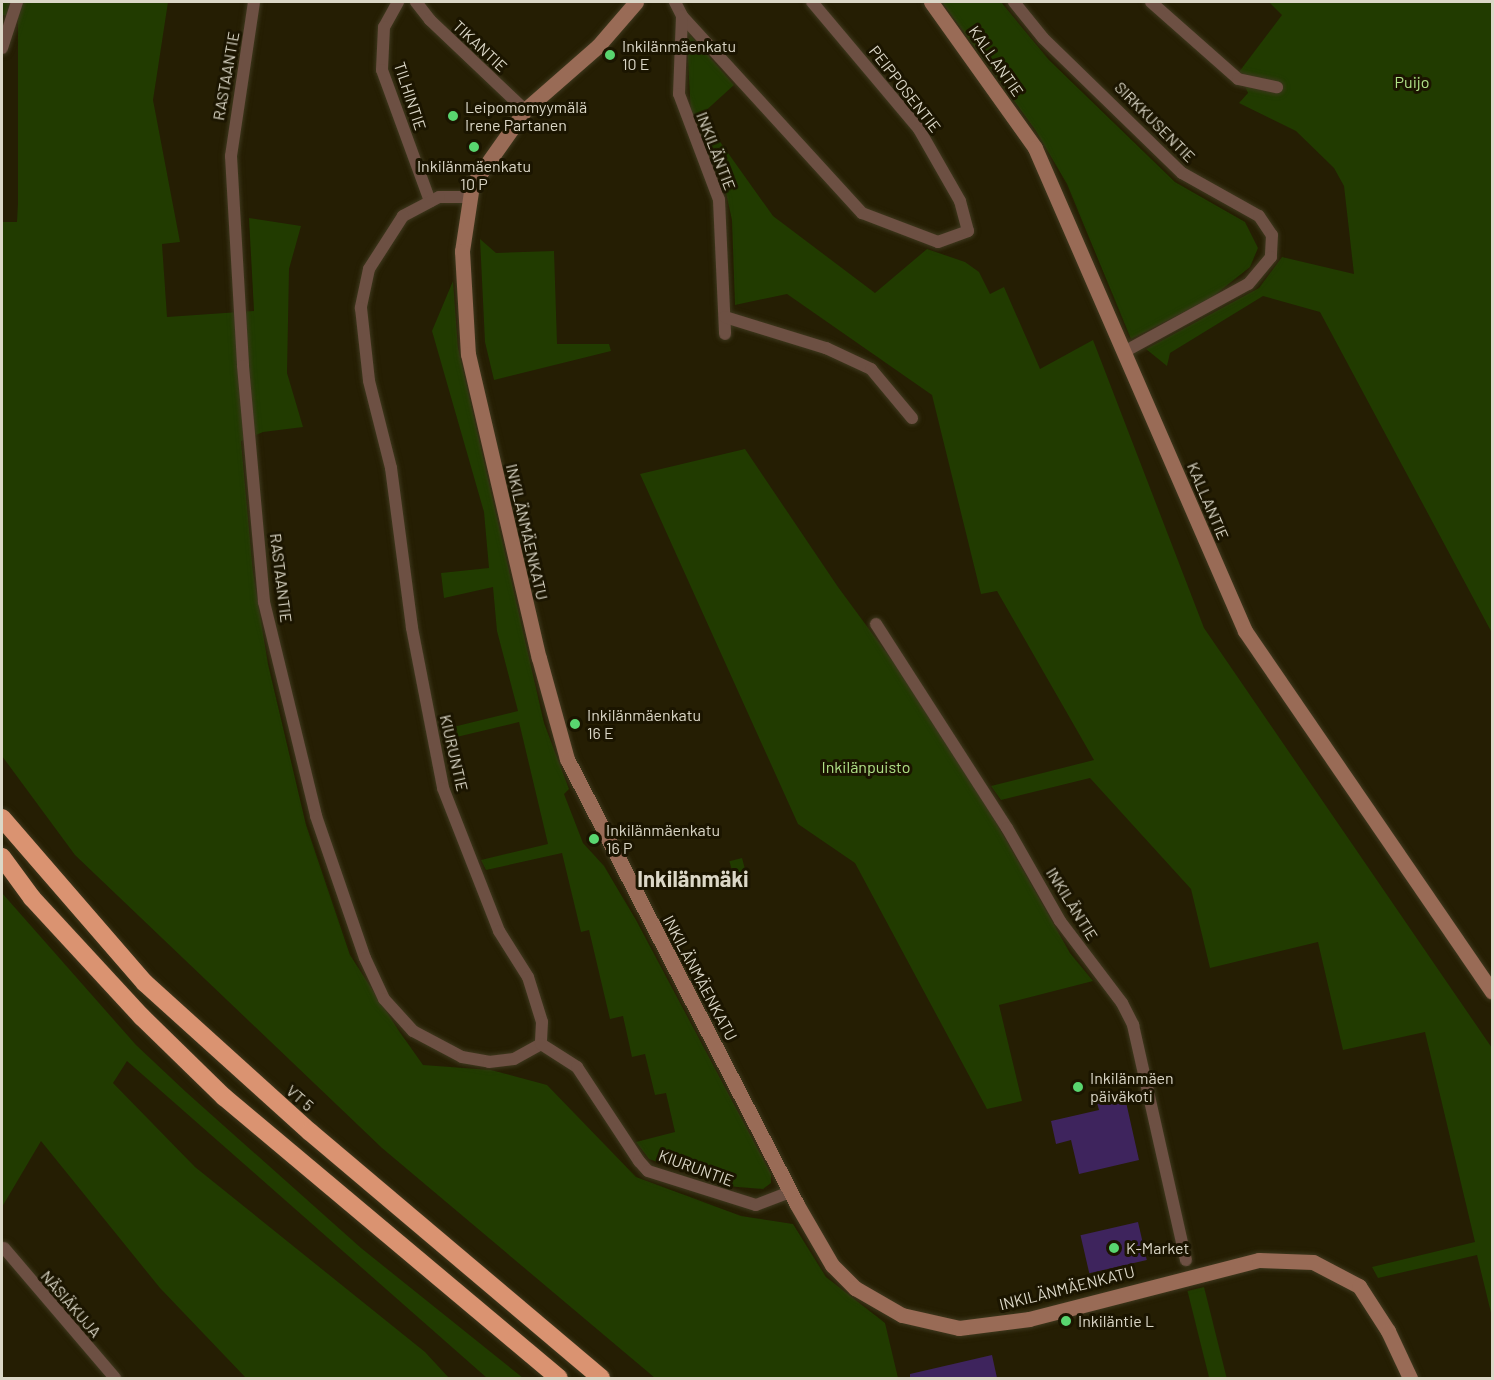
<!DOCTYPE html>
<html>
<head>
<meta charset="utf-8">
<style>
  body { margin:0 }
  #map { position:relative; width:1494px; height:1380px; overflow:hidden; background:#251e03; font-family:Barlow,sans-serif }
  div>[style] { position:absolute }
  .green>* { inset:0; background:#213b00; transform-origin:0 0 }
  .building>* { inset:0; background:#3e245d; transform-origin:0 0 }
  .roads { filter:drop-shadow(0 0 2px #3e381e) drop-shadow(0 0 2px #3e381e) }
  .street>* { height:12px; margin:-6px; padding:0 6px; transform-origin:6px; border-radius:6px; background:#6d5043 }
  .secondary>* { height:15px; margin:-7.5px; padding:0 7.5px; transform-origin:7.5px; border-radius:7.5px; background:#996b56 }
  .highway>* { height:18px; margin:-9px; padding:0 9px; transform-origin:9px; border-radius:9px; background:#da9371 }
  .dots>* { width:16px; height:16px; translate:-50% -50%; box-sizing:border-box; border:3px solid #1b1500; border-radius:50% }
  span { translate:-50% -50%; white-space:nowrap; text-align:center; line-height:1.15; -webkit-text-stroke:6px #1b1500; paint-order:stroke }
  .street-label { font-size:16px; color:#dbd7c7 }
  .poi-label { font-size:16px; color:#dbd7c7 }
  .left { translate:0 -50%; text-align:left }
  .park-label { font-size:16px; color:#b0e187 }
  .district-label { font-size:22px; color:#dbd7c7; font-weight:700 }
  .frame { position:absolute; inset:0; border:3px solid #dbd7c7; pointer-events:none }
</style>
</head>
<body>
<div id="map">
  <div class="green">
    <div style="clip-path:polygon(2px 2px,168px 2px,153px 100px,180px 242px,162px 244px,167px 317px,254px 311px,249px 218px,301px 226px,289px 269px,287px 373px,303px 427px,263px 432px,241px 441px,253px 572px,268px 664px,306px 825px,350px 955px,399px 1031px,423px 1065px,491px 1070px,547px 1085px,636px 1177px,741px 1216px,793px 1224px,826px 1277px,885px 1323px,898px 1378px,655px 1378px,382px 1148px,75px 855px,2px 756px,2px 222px,17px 222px,18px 203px,18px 17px,2px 15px)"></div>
    <div style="clip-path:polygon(942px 2px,1001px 2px,1049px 60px,1175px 182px,1245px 222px,1258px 248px,1250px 267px,1211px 298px,1131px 339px,1067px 184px,1036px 131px)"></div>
    <div style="clip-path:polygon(1269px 2px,1492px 2px,1492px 633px,1320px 312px,1263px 296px,1170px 353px,1167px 366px,1146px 349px,1259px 288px,1282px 257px,1354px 274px,1344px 186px,1334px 168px,1296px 131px,1239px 103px,1248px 93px,1239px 72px,1282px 15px)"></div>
    <div style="clip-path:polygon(691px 36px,734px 85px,701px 115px,773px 216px,875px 293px,927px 249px,965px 262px,979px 272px,990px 294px,1004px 287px,1040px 369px,1093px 340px,1204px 628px,1492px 1048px,1492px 1317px,1477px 1255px,1378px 1278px,1372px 1267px,1475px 1242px,1425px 1032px,1343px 1050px,1318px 942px,1210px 968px,1191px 889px,1090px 778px,1001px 800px,991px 786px,1094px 760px,997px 591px,981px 594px,932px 395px,787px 294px,735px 305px,732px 220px,726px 193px,691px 115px,687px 41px)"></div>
    <div style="clip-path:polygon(480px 239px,496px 253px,554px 251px,557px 344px,609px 344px,611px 351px,494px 380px,485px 342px)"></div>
    <div style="clip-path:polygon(453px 281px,458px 348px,544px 723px,569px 789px,564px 794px,583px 843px,604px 866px,636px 920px,771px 1174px,771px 1183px,763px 1189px,725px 1186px,649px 1159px,636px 1142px,675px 1132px,666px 1093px,655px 1095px,645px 1054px,632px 1057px,623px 1016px,610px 1019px,589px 930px,581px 932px,562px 853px,486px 870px,481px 860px,548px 844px,519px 722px,444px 740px,441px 730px,518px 711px,497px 631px,493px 587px,444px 598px,441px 573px,489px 568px,484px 512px,432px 331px)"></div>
    <div style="clip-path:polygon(745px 449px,838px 587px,944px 731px,1070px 953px,1093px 981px,999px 1005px,1022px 1101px,987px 1109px,855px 863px,798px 824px,640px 474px)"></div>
    <div style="left:742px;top:858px;width:27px;height:13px;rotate:75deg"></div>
    <div style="clip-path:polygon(2px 893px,136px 1045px,186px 1092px,361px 1248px,523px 1378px,487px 1378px,127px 1061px,113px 1083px,195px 1167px,425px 1352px,449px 1378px,246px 1378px,160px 1288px,41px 1141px,2px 1207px)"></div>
    <div style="left:1204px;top:1287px;width:94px;height:17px;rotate:76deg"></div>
  </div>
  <div class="building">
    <div style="clip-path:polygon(1124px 1093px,1139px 1160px,1079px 1174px,1071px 1140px,1056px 1144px,1051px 1121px,1099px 1110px,1096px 1099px)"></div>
    <div style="left:1138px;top:1222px;width:39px;height:59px;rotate:77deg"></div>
    <div style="clip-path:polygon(992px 1355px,997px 1378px,910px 1378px,910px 1374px)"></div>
  </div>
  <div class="roads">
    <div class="street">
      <div style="left:254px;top:2px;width:156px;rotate:98.5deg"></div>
      <div style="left:231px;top:156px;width:210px;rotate:86.7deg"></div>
      <div style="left:243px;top:366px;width:237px;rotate:84.9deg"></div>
      <div style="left:264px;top:602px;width:220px;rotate:76.3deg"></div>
      <div style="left:316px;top:816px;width:150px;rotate:71deg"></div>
      <div style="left:365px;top:958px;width:45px;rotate:65.1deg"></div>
      <div style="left:384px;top:999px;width:43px;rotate:47.8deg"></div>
      <div style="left:413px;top:1031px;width:55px;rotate:28deg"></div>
      <div style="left:462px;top:1057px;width:27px;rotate:10deg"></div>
      <div style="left:489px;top:1062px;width:25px;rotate:-7deg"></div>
      <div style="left:514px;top:1059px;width:31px;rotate:-29deg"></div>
      <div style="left:398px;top:2px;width:29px;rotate:119deg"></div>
      <div style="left:384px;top:27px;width:43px;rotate:92.7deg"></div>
      <div style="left:382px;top:70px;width:140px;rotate:69.9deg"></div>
      <div style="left:416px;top:2px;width:23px;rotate:52deg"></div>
      <div style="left:430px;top:20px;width:131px;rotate:43.5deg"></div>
      <div style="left:675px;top:2px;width:16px;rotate:63deg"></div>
      <div style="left:682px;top:16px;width:267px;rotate:47.6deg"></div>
      <div style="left:862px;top:213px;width:81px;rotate:20.9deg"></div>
      <div style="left:938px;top:242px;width:32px;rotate:-20deg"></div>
      <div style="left:968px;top:231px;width:31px;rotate:-105deg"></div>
      <div style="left:960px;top:201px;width:83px;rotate:-119.7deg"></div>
      <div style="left:919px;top:129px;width:166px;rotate:-130.1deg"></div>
      <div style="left:1014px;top:2px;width:46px;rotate:51.1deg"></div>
      <div style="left:1043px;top:38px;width:194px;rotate:44.2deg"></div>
      <div style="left:1182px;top:173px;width:88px;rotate:29.2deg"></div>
      <div style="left:1259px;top:216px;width:23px;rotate:56deg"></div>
      <div style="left:1272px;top:235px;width:22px;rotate:93deg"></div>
      <div style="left:1271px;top:257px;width:35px;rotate:130deg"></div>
      <div style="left:1248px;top:284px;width:141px;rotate:151.3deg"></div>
      <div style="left:1151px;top:2px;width:116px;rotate:41.5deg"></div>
      <div style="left:1238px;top:79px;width:40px;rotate:12deg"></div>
      <div style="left:682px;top:16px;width:78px;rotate:92.2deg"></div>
      <div style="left:679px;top:94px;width:113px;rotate:69.3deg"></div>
      <div style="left:719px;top:200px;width:134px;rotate:87.4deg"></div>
      <div style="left:2px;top:48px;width:48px;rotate:-71.9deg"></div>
      <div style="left:468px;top:197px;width:29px;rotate:180deg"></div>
      <div style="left:439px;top:197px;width:41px;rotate:152.2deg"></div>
      <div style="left:403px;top:216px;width:63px;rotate:122.7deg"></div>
      <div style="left:369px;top:269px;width:40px;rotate:102deg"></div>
      <div style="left:361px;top:308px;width:73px;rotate:83.7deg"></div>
      <div style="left:369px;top:381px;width:90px;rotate:75.8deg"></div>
      <div style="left:391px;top:468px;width:161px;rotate:82.5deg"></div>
      <div style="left:412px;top:628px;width:163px;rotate:79deg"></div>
      <div style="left:443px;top:788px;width:154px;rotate:68.6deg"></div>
      <div style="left:499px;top:931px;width:54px;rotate:57.8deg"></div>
      <div style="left:528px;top:977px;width:47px;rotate:72.7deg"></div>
      <div style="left:542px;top:1022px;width:22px;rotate:93deg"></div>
      <div style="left:541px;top:1044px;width:43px;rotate:32.6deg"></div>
      <div style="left:577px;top:1067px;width:113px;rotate:56.6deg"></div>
      <div style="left:639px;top:1161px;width:13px;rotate:48deg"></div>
      <div style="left:648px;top:1171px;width:113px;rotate:17.5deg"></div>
      <div style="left:756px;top:1205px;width:36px;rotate:-21deg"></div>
      <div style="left:725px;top:317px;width:106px;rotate:17.1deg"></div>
      <div style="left:826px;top:348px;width:50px;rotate:25deg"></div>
      <div style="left:871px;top:369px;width:64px;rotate:50.1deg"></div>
      <div style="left:876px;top:624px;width:242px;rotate:57.3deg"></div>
      <div style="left:1007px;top:828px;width:107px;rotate:60.3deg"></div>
      <div style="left:1060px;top:921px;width:103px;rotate:52.9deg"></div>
      <div style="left:1122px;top:1003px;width:25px;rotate:63deg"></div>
      <div style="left:1133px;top:1025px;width:241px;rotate:77.3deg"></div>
      <div style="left:4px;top:1248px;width:171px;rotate:49.5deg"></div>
    </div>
    <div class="secondary">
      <div style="left:636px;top:2px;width:58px;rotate:130.8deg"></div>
      <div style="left:598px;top:46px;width:97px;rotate:138.8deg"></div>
      <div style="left:525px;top:110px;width:92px;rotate:125.2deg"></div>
      <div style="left:472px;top:185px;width:67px;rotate:98.6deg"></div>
      <div style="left:462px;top:251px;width:103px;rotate:86.7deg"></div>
      <div style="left:468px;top:354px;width:312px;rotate:76.9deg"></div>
      <div style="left:539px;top:658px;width:105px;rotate:74.5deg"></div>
      <div style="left:567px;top:759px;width:500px;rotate:62.7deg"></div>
      <div style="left:796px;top:1203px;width:72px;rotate:59.9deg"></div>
      <div style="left:832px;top:1265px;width:33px;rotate:45deg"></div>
      <div style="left:855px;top:1288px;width:54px;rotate:29.9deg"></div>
      <div style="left:902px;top:1315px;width:58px;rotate:12.8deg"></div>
      <div style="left:959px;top:1328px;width:71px;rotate:-7.3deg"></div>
      <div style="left:1029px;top:1319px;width:237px;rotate:-14.4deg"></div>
      <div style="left:1259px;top:1260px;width:54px;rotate:2.1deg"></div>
      <div style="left:1313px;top:1262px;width:52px;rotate:27.6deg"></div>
      <div style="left:1359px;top:1286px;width:54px;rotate:57.2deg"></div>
      <div style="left:1388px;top:1331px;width:52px;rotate:64.9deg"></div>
      <div style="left:931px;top:2px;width:179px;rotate:54.5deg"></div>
      <div style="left:1035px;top:148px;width:527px;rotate:66.5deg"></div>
      <div style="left:1245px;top:631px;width:437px;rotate:55.6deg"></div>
    </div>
    <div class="highway">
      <div style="left:2px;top:818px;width:218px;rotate:49.1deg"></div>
      <div style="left:145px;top:983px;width:222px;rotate:42.1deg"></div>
      <div style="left:310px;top:1132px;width:381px;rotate:40.2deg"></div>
      <div style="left:2px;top:857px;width:51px;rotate:53.8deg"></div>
      <div style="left:32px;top:898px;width:162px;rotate:47.3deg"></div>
      <div style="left:142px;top:1017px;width:115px;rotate:44.3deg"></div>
      <div style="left:224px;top:1097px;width:437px;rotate:40deg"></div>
    </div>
  </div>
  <div class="dots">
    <div style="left:610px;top:55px;background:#59d56f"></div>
    <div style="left:453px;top:116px;background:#59d56f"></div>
    <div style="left:474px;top:147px;background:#59d56f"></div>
    <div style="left:575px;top:724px;background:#59d56f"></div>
    <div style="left:594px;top:839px;background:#59d56f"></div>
    <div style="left:1078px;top:1087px;background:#59d56f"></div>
    <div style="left:1114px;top:1248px;background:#59d56f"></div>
    <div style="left:1066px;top:1321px;background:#59d56f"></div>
  </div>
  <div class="street-label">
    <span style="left:480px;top:46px;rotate:43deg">TIKANTIE</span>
    <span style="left:996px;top:61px;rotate:55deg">KALLANTIE</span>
    <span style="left:226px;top:76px;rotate:-80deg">RASTAANTIE</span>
    <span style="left:905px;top:89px;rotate:52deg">PEIPPOSENTIE</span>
    <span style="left:410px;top:96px;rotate:72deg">TILHINTIE</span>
    <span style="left:1155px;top:122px;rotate:45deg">SIRKKUSENTIE</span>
    <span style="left:716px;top:151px;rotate:69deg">INKILÄNTIE</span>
    <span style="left:1208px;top:501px;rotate:67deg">KALLANTIE</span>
    <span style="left:527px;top:532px;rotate:77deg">INKILÄNMÄENKATU</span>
    <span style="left:281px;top:578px;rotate:83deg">RASTAANTIE</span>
    <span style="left:454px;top:753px;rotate:77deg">KIURUNTIE</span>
    <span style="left:1072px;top:904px;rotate:58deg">INKILÄNTIE</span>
    <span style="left:700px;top:978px;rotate:62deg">INKILÄNMÄENKATU</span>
    <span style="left:300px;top:1098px;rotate:41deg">VT 5</span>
    <span style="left:696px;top:1168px;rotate:20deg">KIURUNTIE</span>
    <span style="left:1067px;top:1288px;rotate:-14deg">INKILÄNMÄENKATU</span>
    <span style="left:71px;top:1304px;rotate:49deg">NÄSIÄKUJA</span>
  </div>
  <div class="poi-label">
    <span class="left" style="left:622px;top:55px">Inkilänmäenkatu<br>10 E</span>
    <span class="left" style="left:465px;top:116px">Leipomomyymälä<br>Irene Partanen</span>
    <span style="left:474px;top:175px">Inkilänmäenkatu<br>10 P</span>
    <span class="left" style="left:587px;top:724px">Inkilänmäenkatu<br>16 E</span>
    <span class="left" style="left:606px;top:839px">Inkilänmäenkatu<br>16 P</span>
    <span class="left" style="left:1090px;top:1087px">Inkilänmäen<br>päiväkoti</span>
    <span class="left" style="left:1126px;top:1248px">K-Market</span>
    <span class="left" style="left:1078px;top:1321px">Inkiläntie L</span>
  </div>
  <div class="park-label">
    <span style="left:1412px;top:82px">Puijo</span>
    <span style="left:866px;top:767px">Inkilänpuisto</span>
  </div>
  <div class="district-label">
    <span style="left:693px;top:879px">Inkilänmäki</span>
  </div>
  <div class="frame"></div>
</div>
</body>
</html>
